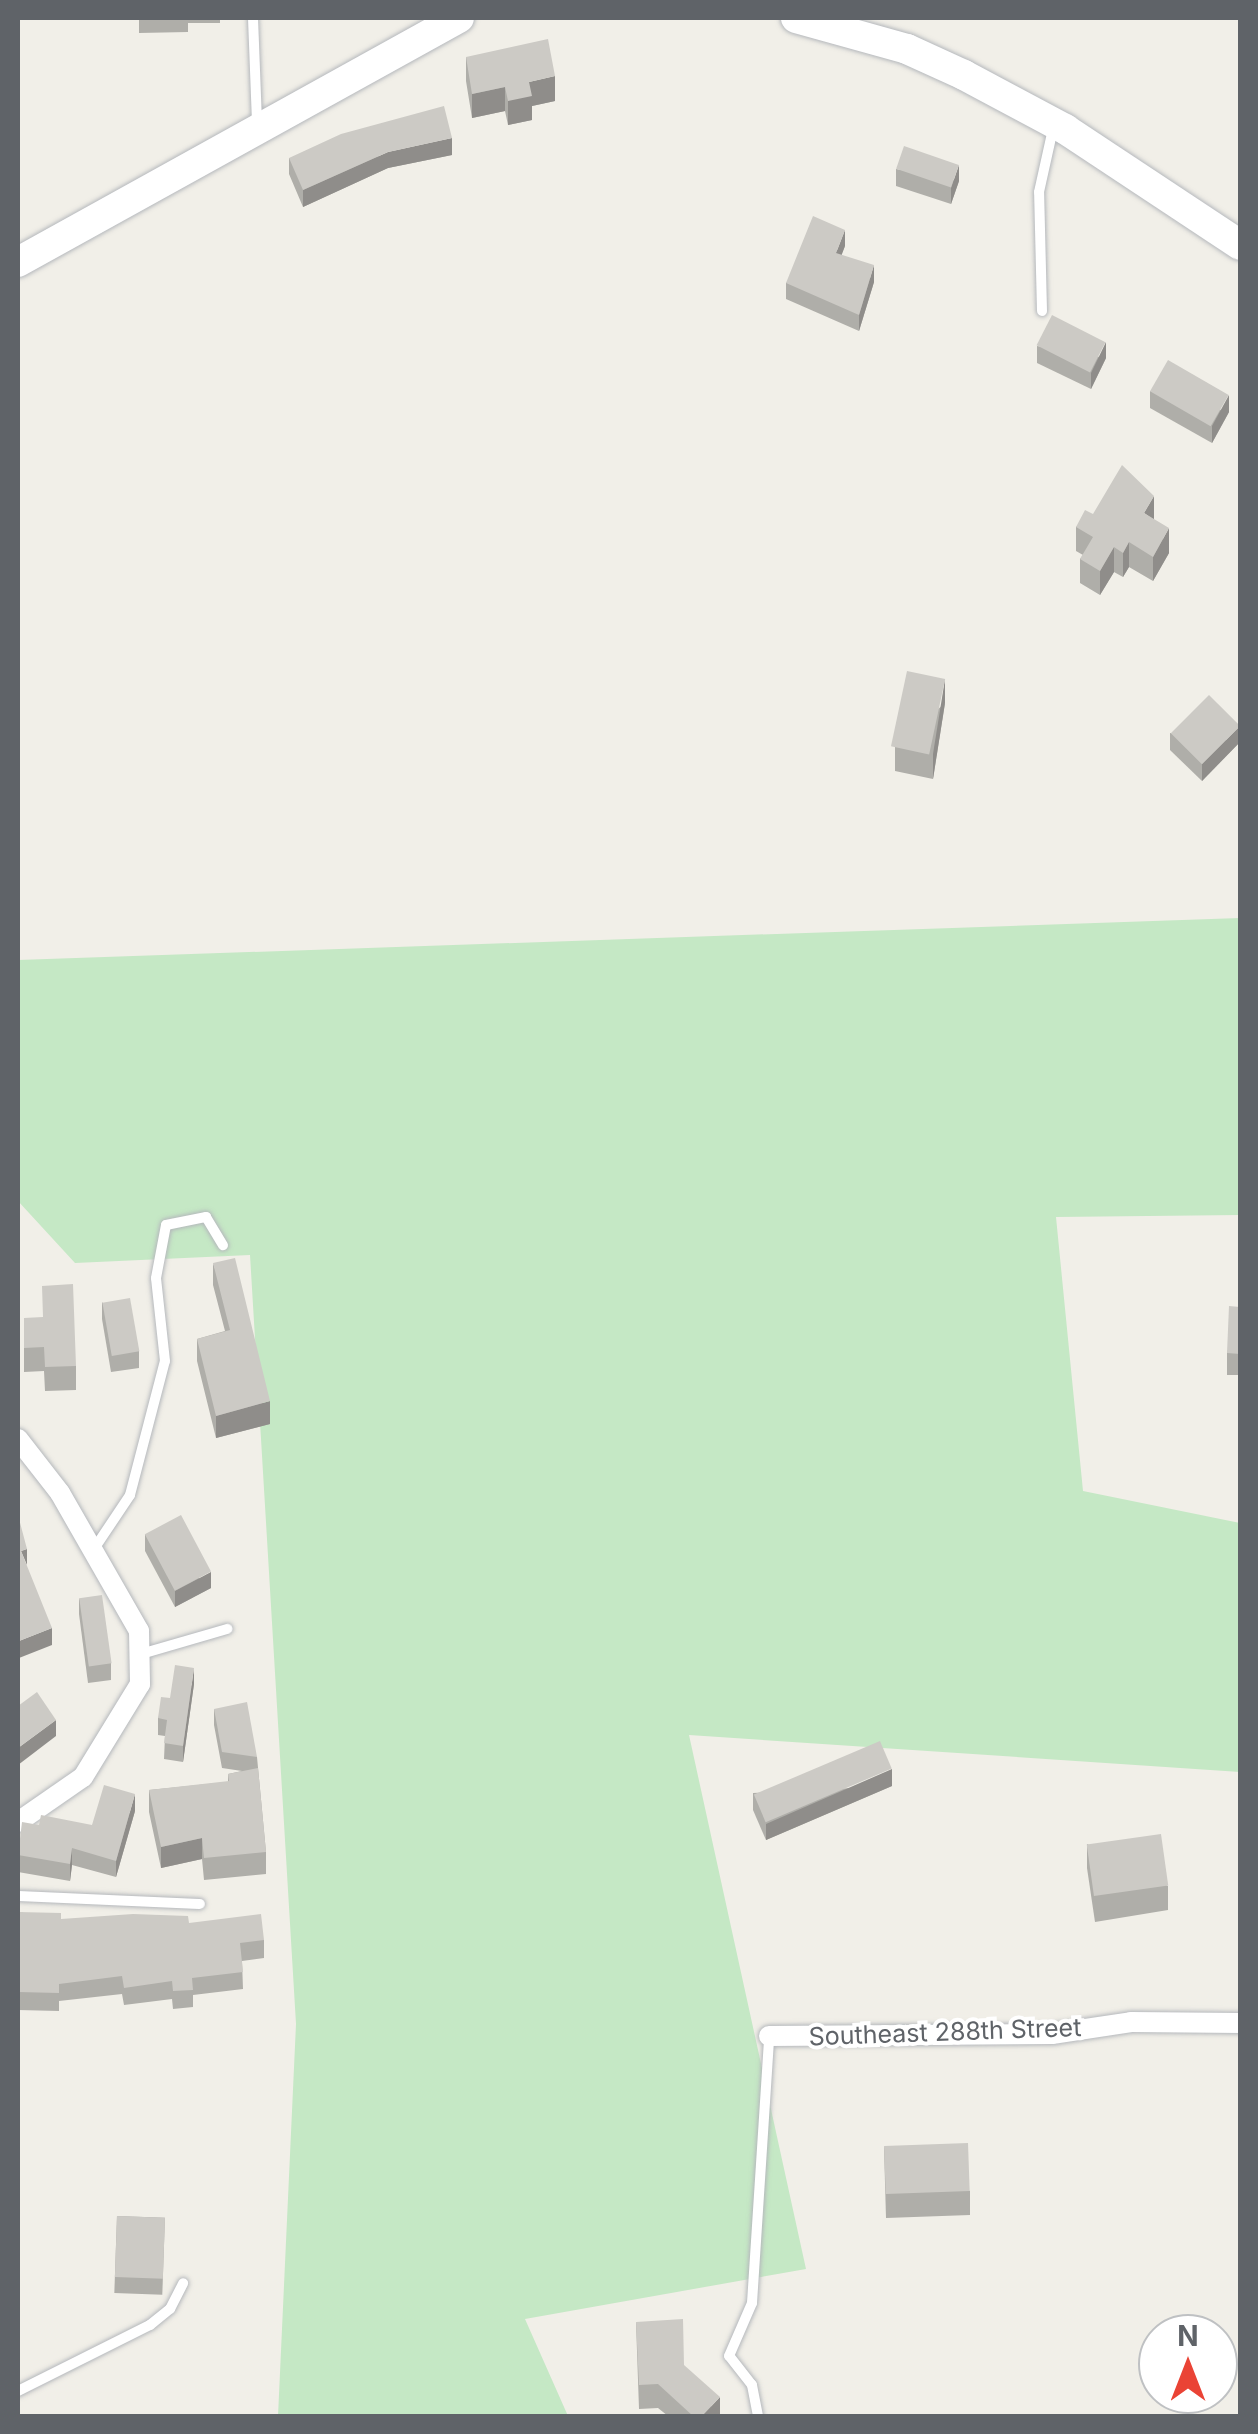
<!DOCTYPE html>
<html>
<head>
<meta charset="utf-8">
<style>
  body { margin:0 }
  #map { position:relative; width:1258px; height:2434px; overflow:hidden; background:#f1efe8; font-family:Inter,sans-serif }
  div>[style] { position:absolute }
  .green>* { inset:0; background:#c5e8c5 }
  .roads { filter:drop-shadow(0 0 2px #b5b8bc) drop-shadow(0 0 2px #b5b8bc) }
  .lane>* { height:10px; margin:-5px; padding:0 5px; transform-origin:5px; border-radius:5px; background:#fff }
  .street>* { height:20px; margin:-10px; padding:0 10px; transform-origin:10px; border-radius:10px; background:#fff }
  .secondary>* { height:30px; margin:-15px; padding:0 15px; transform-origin:15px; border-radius:15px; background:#fff }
  .wall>* { inset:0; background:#afaea9; transform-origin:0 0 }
  .shaded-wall>* { inset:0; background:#8f8d8a }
  .building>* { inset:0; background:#cccac5; transform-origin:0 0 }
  span { translate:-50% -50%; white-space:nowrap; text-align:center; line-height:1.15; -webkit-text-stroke:8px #fff; paint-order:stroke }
  .street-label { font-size:25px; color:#5f6368 }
  .frame { position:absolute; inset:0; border:20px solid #5f6368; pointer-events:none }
  .north { position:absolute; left:1138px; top:2314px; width:100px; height:100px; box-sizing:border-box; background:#fff; border:2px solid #bfc1c3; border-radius:50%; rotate:0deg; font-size:28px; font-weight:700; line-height:40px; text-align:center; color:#5f6368 }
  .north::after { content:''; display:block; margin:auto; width:35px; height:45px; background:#ea4335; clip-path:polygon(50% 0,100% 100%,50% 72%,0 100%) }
</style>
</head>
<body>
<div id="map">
  <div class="green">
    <div style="clip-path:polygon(1240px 918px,1240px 1215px,1056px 1217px,1083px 1491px,1240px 1523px,1240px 1772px,689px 1735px,806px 2269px,525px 2319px,568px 2416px,278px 2416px,296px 2024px,250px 1255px,75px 1263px,18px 1201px,18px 960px)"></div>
  </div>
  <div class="roads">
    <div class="lane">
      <div style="left:253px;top:18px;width:106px;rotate:87.8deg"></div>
      <div style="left:1042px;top:311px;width:119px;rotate:-91.4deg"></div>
      <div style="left:1039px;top:192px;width:65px;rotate:-77.5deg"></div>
      <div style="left:94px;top:1549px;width:65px;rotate:-56.3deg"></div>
      <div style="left:130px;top:1495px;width:138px;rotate:-75.4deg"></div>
      <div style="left:165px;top:1361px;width:83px;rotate:-96.2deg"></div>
      <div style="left:156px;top:1278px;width:54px;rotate:-79.3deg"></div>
      <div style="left:166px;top:1225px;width:41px;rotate:-11.3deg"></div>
      <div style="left:206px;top:1217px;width:33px;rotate:59deg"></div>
      <div style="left:141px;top:1654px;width:90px;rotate:-16.2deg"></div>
      <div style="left:18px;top:1896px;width:182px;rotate:2.5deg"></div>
      <div style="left:18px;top:2391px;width:148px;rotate:-26.6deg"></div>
      <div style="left:150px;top:2325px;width:26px;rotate:-39deg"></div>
      <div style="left:170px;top:2309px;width:29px;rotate:-63deg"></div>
      <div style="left:758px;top:2416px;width:32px;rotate:-101deg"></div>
      <div style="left:752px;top:2385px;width:37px;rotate:-128deg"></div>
      <div style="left:729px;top:2356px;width:58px;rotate:-66.5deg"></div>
      <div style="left:752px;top:2303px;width:267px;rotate:-86.3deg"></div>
    </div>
    <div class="street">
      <div style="left:18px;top:1439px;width:68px;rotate:52.1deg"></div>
      <div style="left:60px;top:1493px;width:159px;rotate:60.2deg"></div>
      <div style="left:139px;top:1631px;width:53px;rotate:88.9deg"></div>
      <div style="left:140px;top:1684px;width:109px;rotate:121.5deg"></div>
      <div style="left:83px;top:1777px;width:79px;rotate:145.3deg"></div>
      <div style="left:769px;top:2036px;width:283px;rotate:-0.4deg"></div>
      <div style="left:1052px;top:2034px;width:80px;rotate:-8.6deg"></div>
      <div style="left:1131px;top:2022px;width:109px;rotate:0.5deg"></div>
    </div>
    <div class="secondary">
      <div style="left:796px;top:18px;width:115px;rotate:15.6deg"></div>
      <div style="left:907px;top:49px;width:63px;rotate:24.5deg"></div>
      <div style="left:964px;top:75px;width:115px;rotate:28.1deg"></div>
      <div style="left:1065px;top:129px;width:210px;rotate:33.5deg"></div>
      <div style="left:18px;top:262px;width:504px;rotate:-28.96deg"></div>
    </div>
  </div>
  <div class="wall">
    <div style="clip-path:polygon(139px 18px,220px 18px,220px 23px,188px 23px,188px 32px,139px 33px)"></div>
    <div style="clip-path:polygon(466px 57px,555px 101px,532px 106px,532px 120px,508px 125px,505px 111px,472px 118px,466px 81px)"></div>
    <div style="clip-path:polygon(452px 155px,388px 168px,303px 207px,289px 174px,289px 158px)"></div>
    <div style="clip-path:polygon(896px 169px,959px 181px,951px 204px,896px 186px)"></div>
    <div style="clip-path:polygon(845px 246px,841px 255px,874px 282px,859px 331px,786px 299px,786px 283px)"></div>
    <div style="clip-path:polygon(1037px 346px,1106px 358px,1091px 389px,1037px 363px)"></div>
    <div style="clip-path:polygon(1150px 391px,1229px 412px,1212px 443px,1150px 408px)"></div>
    <div style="clip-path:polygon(1093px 514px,1154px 520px,1169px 553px,1153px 581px,1129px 567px,1123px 577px,1114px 572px,1100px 595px,1080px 583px,1080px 559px,1083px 555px,1076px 551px,1076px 527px)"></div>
    <div style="clip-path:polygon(945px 703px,933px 779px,895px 771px,895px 747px)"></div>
    <div style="clip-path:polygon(1170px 733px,1240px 742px,1202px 781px,1170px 750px)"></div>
    <div style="clip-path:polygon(213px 1263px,270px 1424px,216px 1438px,197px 1361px,197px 1339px,225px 1331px,213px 1285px)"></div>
    <div style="clip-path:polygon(102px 1302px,139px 1351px,139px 1368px,111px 1372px,102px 1319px)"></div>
    <div style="clip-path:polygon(1240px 1307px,1240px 1375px,1227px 1375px,1227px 1353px)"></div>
    <div style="clip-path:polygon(24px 1318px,76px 1366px,76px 1390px,45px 1391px,44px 1371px,24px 1372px)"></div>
    <div style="clip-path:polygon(145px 1534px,211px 1588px,175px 1607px,145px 1551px)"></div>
    <div style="clip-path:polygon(79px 1598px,111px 1663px,111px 1680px,88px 1683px,79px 1614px)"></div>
    <div style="clip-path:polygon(194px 1684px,183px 1762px,164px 1759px,165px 1736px,158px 1735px,158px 1718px,170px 1698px)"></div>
    <div style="clip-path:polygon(214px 1709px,257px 1757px,266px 1852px,266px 1874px,204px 1880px,202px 1859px,161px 1868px,149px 1812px,149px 1790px,228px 1782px,228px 1774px,242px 1771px,222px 1768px,214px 1725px)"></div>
    <div style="clip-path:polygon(892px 1786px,766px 1840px,753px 1810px,753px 1793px)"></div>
    <div style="clip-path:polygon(135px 1811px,116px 1877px,72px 1865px,70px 1881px,18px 1872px,18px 1848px,39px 1825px,92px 1825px)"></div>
    <div style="clip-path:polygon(1087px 1844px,1168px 1886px,1168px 1910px,1095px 1922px,1087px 1868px)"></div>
    <div style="clip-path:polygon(18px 1912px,61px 1919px,189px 1923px,264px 1940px,264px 1958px,242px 1961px,243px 1989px,193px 1995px,193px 2007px,173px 2009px,172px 1999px,124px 2005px,122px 1994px,59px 2001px,59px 2011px,18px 2010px)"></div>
    <div style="clip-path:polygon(884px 2147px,970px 2191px,970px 2215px,886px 2218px)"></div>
    <div style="left:117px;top:2216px;width:48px;height:77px;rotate:2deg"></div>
    <div style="clip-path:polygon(636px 2322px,720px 2416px,668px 2416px,658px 2408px,639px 2409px)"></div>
  </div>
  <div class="shaded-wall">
    <div style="clip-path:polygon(555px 76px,555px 101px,532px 106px,532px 120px,508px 125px,508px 101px,529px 82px)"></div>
    <div style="clip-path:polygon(505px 87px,505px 111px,472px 118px,472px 94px)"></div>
    <div style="clip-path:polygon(452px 138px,452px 155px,388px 168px,303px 207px,303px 190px,388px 152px)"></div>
    <div style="clip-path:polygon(959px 165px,959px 181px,951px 204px,951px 188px)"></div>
    <div style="clip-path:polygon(845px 230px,845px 246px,836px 270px,836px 253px)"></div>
    <div style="clip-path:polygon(874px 265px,874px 282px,859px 331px,859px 315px)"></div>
    <div style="clip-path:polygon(1106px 342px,1106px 358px,1091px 389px,1091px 373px)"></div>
    <div style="clip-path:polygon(1229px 395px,1229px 412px,1212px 443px,1212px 426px)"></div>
    <div style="clip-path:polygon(1154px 496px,1154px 520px,1144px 513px)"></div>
    <div style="clip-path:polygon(1169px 528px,1169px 553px,1153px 581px,1153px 557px)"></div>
    <div style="clip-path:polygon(1129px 542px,1129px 567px,1123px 577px,1123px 553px)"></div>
    <div style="clip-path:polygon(1114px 547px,1114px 572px,1100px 595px,1100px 571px)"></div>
    <div style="clip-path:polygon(945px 679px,945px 703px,933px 779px,933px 754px)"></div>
    <div style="clip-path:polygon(1240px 726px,1240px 742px,1202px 781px,1202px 764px)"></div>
    <div style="clip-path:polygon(270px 1401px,270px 1424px,216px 1438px,216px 1416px)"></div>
    <div style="clip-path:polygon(27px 1549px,27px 1565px,21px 1551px)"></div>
    <div style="clip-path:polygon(211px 1572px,211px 1588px,175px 1607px,175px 1591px)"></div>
    <div style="clip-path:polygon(52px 1628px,52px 1645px,19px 1658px,19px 1641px)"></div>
    <div style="clip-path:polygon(194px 1668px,194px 1684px,183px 1762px,183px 1746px)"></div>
    <div style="clip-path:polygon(56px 1720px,56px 1736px,18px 1765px,18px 1748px)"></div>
    <div style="clip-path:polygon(892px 1769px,892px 1786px,766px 1840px,766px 1824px)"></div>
    <div style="clip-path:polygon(135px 1794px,135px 1811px,116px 1877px,116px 1861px)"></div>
    <div style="clip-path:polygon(202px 1838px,202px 1859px,161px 1868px,161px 1847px)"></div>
    <div style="clip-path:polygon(72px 1848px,72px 1865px,70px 1881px,70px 1864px)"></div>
    <div style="clip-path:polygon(720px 2397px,720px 2416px,702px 2416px)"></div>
  </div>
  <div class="building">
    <div style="clip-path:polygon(548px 39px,555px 76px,529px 82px,532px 96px,508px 101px,505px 87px,472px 94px,466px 57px)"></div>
    <div style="clip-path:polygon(444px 106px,452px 138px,388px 152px,303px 190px,289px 158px,341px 134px)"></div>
    <div style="left:904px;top:146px;width:58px;height:24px;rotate:19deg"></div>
    <div style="clip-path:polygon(813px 216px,845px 230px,836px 253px,874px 265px,859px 315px,786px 283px)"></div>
    <div style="left:1052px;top:315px;width:60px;height:34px;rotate:27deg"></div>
    <div style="left:1168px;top:360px;width:70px;height:36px;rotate:30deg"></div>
    <div style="clip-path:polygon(1122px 465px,1154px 496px,1144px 513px,1169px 528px,1153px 557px,1129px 542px,1123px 553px,1114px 547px,1100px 571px,1080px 559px,1093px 537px,1076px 527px,1085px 510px,1093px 514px)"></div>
    <div style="left:907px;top:671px;width:39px;height:77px;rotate:12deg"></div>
    <div style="left:1209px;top:695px;width:44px;height:54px;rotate:45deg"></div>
    <div style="clip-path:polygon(235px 1258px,270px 1401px,216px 1416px,197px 1339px,230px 1330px,213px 1263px)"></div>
    <div style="clip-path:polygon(73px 1284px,76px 1366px,45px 1367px,44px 1347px,24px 1348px,24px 1318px,43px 1317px,42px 1286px)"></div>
    <div style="left:130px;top:1298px;width:54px;height:28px;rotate:80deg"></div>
    <div style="clip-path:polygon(1229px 1306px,1240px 1307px,1240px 1354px,1227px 1353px)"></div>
    <div style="clip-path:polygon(18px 1515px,27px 1549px,21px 1551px,52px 1628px,19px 1641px,18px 1638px)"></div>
    <div style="left:181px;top:1515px;width:64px;height:41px;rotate:62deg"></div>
    <div style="left:102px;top:1595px;width:69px;height:23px;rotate:82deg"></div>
    <div style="clip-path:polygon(175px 1665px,194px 1668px,183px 1746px,164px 1743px,167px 1720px,158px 1718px,161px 1697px,170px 1698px)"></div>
    <div style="clip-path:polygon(37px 1692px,56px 1720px,18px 1748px,18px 1706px)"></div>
    <div style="clip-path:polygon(247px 1702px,257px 1757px,222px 1752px,214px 1709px)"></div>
    <div style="left:880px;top:1741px;width:30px;height:137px;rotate:67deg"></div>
    <div style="clip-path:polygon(258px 1768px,266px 1852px,204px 1858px,202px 1838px,161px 1847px,149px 1790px,229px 1781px,228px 1774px)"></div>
    <div style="clip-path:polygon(104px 1785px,135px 1794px,116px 1861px,72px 1848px,70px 1864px,18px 1855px,22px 1822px,39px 1825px,41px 1815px,92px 1825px)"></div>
    <div style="left:1161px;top:1834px;width:52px;height:75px;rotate:82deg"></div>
    <div style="clip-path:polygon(18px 1912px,61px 1913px,61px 1919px,133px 1914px,188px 1916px,189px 1923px,261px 1914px,264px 1940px,240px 1943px,243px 1972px,192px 1978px,193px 1990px,173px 1991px,172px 1981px,124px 1988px,122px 1976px,59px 1984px,59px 1993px,18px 1992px)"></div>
    <div style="left:968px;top:2143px;width:48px;height:84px;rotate:88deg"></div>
    <div style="left:117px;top:2216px;width:48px;height:61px;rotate:2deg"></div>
    <div style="clip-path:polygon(683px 2319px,684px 2365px,720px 2397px,702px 2416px,693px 2416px,658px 2384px,639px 2385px,636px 2322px)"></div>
  </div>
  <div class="street-label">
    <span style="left:945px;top:2032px;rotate:-2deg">Southeast 288th Street</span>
  </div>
  <div class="frame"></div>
  <div class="north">N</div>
</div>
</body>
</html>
